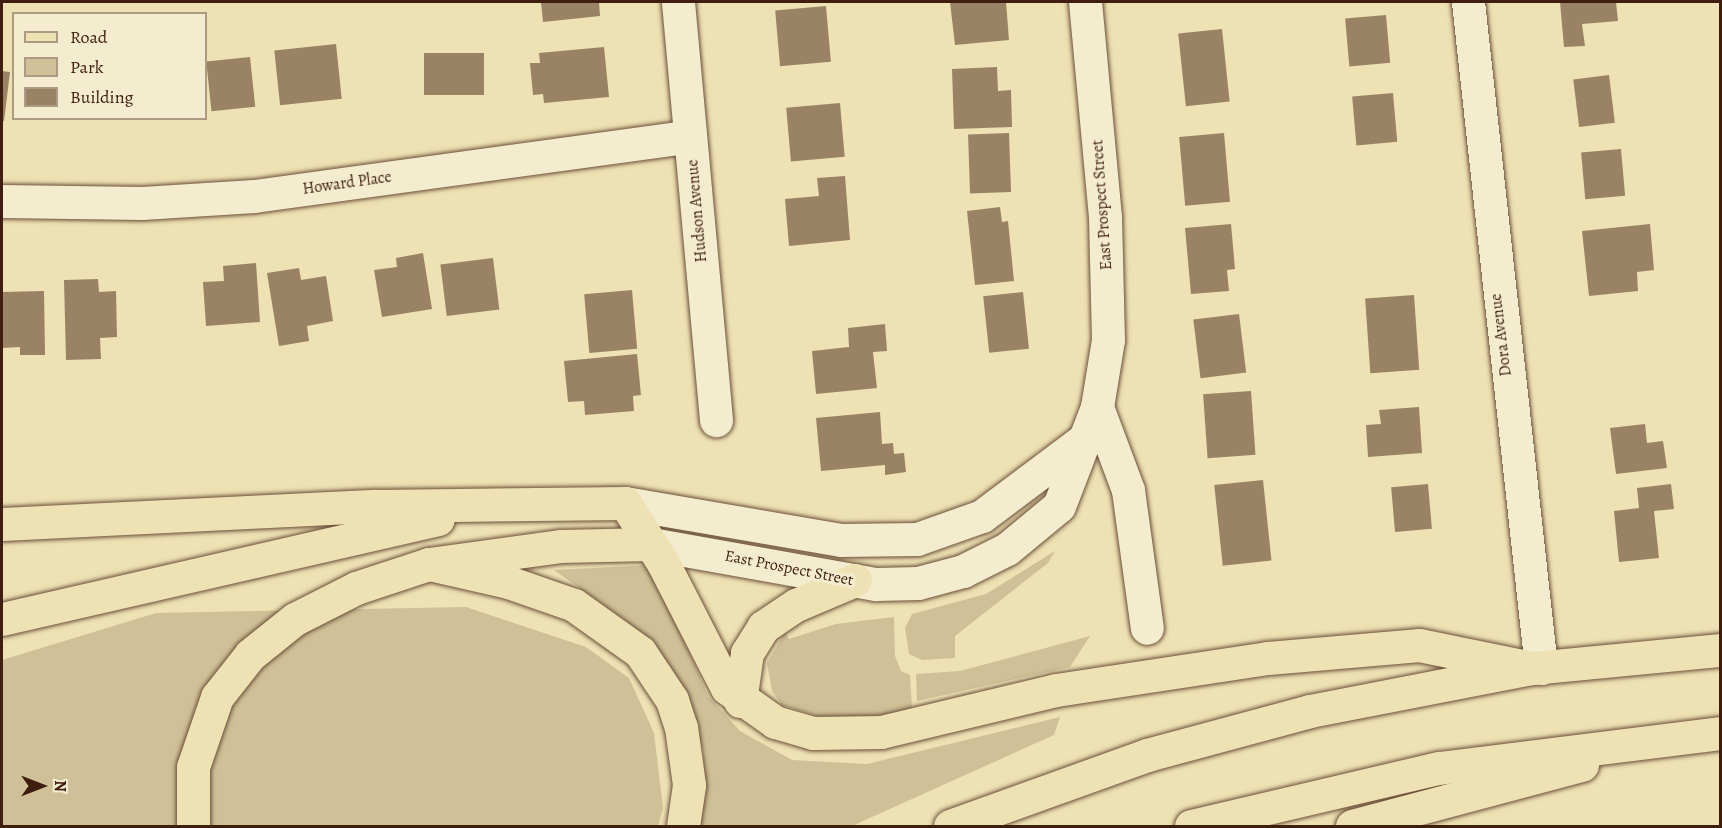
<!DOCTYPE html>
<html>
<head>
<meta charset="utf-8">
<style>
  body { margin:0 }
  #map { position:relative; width:1722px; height:828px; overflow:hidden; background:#eee1b3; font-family:Alegreya,serif }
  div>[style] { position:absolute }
  .green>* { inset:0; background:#d0c097 }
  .building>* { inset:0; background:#9a8365; transform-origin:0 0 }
  .roads { filter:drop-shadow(0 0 2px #6b4f39) drop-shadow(0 0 2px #6b4f39) }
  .minor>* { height:33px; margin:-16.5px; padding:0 16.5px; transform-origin:16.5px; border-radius:16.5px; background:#f4ecce }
  .tertiary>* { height:33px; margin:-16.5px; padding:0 16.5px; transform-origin:16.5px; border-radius:16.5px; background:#f4ecce }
  .primary>* { height:33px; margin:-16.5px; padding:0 16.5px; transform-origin:16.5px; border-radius:16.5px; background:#eee1b3 }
  .trunk>* { height:33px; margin:-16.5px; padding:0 16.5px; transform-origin:16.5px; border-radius:16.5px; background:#eee1b3 }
  span { translate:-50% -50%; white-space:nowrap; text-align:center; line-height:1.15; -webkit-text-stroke:6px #f4ecce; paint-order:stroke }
  .street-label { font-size:16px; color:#3f1e10 }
  .frame { position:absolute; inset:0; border:3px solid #3f1e10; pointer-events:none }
  .legend { position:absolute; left:12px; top:12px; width:195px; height:108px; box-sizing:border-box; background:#f4ecce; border:2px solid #ac9a82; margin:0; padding:8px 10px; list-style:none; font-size:18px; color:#3f1e10 }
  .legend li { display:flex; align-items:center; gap:12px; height:30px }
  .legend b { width:30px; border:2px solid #ac9a82 }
  .north { position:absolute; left:12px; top:756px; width:60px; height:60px; -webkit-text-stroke:4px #f4ecce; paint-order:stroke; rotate:90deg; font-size:16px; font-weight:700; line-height:24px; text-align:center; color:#3f1e10 }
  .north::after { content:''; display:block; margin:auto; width:21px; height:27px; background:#3f1e10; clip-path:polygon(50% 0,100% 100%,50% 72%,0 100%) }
</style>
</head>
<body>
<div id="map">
  <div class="green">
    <div style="clip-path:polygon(1055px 551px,1048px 563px,955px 636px,955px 658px,922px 660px,909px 654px,905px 628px,912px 614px,986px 594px)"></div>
    <div style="clip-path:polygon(653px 565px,708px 696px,740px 731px,792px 760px,867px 764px,1060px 717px,1054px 735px,852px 826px,699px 826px,706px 795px,703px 749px,666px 660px,633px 626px,554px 570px)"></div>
    <div style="clip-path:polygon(466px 607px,586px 647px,629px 678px,654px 733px,663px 808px,658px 826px,2px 826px,2px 660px,156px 613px)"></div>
    <div style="clip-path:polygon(894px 617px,895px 656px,901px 671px,910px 675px,912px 708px,904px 714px,828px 719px,782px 705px,772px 691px,767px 663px,785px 632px,789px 639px,836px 624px)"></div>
    <div style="clip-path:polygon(1090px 636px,1070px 667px,917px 701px,916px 674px,960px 671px)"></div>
  </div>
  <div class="building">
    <div style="clip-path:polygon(541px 2px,599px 2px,600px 16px,543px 22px)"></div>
    <div style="clip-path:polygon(950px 2px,1006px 2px,1009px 40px,955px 45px)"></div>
    <div style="clip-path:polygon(1560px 2px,1616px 2px,1618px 21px,1582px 24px,1585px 46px,1564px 47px)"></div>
    <div style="left:826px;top:6px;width:56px;height:51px;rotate:85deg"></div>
    <div style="left:1386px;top:15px;width:48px;height:41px;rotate:85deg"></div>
    <div style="left:1222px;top:29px;width:73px;height:44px;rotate:84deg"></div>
    <div style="left:336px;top:44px;width:55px;height:62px;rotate:84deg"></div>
    <div style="clip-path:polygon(604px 47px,609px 97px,544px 103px,543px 94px,533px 95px,530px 63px,540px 63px,539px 53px)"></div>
    <div style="left:424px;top:53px;width:60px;height:42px"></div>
    <div style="left:250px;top:57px;width:50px;height:44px;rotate:84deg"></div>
    <div style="clip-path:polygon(997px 67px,998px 91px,1011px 90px,1012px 127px,954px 129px,952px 69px)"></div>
    <div style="clip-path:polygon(2px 71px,10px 72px,4px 121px,2px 121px)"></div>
    <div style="left:1609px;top:75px;width:48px;height:36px;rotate:83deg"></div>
    <div style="left:1393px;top:93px;width:49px;height:41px;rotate:85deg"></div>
    <div style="left:840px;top:103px;width:54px;height:54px;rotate:85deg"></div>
    <div style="left:1009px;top:133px;width:59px;height:41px;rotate:88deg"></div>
    <div style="left:1224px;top:133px;width:69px;height:45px;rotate:85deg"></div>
    <div style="left:1621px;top:149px;width:47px;height:40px;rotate:85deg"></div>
    <div style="clip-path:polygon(845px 176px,850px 240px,789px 246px,785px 199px,819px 196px,817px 178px)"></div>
    <div style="clip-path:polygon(1000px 207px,1002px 222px,1008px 221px,1014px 281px,975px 285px,967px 211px)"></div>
    <div style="clip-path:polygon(1231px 224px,1235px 269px,1227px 270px,1229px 291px,1191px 294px,1185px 228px)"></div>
    <div style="clip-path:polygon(1650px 224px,1654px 270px,1637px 272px,1638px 291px,1589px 296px,1582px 231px)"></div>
    <div style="clip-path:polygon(423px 253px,432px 309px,382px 317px,374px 270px,397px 267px,396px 258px)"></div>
    <div style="left:493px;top:258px;width:52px;height:53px;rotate:83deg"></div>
    <div style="clip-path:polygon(256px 263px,260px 322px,206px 326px,203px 282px,224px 281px,223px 266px)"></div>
    <div style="clip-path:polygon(299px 268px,301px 280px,326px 276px,333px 321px,307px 326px,309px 341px,279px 346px,267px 273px)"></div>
    <div style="clip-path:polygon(98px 279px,99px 292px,116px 291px,117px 337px,100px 338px,101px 359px,66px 360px,64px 280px)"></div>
    <div style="left:632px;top:290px;width:59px;height:48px;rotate:85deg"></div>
    <div style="clip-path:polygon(44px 291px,45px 355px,20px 355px,20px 347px,2px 348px,2px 292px)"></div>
    <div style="left:1023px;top:292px;width:57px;height:40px;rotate:84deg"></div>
    <div style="left:1414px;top:295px;width:75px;height:49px;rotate:86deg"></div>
    <div style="left:1239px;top:314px;width:59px;height:46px;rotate:83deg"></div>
    <div style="clip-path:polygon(885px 324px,887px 351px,873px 352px,877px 388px,816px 394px,812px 351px,849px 347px,848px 328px)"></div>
    <div style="clip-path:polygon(637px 354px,641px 395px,633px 396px,634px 411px,585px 415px,584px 401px,568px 402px,564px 361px)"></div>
    <div style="left:1251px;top:391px;width:64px;height:48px;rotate:86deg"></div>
    <div style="clip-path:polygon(1419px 407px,1422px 453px,1368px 457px,1366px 425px,1381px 424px,1379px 410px)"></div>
    <div style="clip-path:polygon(880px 412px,882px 444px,893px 443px,894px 454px,904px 453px,906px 472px,885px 475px,885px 465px,821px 471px,816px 418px)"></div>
    <div style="clip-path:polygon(1645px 424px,1647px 443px,1663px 441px,1667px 468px,1616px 474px,1610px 428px)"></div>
    <div style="left:1263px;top:480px;width:81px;height:49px;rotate:84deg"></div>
    <div style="left:1428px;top:484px;width:45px;height:37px;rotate:85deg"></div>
    <div style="clip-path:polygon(1671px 484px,1674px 509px,1654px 511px,1659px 558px,1619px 562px,1614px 511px,1639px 508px,1637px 488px)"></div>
  </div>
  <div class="roads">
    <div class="minor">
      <div style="left:678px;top:2px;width:420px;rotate:84.8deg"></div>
      <div style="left:1468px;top:2px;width:670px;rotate:83.74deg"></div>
      <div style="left:2px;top:201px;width:140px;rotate:0.8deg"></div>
      <div style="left:142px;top:203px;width:112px;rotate:-3.6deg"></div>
      <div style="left:254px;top:196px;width:440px;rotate:-7.8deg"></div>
      <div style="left:1097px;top:407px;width:89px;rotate:69.5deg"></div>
      <div style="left:1128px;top:490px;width:139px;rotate:82.2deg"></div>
    </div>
    <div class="tertiary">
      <div style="left:625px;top:503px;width:219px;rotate:9.7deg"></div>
      <div style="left:841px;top:540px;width:76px;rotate:-0.8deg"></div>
      <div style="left:917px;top:539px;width:69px;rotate:-19.5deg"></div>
      <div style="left:982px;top:516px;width:125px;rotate:-36.9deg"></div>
      <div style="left:651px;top:544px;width:229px;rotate:10.1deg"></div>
      <div style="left:876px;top:584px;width:42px;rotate:-1.4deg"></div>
      <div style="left:918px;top:583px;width:47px;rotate:-14.9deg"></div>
      <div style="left:963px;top:571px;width:49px;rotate:-26.6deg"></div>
      <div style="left:1007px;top:549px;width:67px;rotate:-39.6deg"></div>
      <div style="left:1059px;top:506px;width:106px;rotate:-69deg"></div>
      <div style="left:1097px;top:407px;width:68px;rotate:-80.7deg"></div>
      <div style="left:1108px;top:340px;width:123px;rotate:-91.4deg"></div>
      <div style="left:1105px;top:217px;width:216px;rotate:-95.3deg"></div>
    </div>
    <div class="primary">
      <div style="left:2px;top:524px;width:374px;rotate:-2.8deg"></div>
      <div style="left:376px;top:506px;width:249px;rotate:-0.7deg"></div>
      <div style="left:2px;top:619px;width:447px;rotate:-12.9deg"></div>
      <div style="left:193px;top:826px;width:59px;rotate:-90deg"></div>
      <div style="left:193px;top:767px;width:74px;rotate:-71.1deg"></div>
      <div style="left:217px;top:697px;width:53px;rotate:-51.8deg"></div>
      <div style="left:250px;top:655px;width:58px;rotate:-38.7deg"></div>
      <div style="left:295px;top:619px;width:68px;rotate:-26.9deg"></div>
      <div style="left:356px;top:588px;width:77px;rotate:-18.2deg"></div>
      <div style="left:429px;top:564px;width:132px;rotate:-7.8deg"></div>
      <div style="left:560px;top:546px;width:91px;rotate:-1.3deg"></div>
    </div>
    <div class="trunk">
      <div style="left:625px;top:503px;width:71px;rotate:57.7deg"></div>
      <div style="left:663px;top:563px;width:140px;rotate:62.9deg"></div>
      <div style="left:727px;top:688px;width:59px;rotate:35.3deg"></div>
      <div style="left:775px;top:722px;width:40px;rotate:16deg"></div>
      <div style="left:813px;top:733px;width:68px;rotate:-0.8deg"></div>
      <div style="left:881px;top:732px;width:180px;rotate:-13.5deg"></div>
      <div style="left:1056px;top:690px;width:214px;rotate:-8.6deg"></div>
      <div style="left:1268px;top:658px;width:152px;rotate:-4.9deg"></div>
      <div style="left:1419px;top:645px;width:115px;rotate:11.5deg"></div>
      <div style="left:429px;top:564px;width:81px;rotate:12.8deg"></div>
      <div style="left:508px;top:582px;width:70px;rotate:19.2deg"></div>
      <div style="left:574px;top:605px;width:81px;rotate:35.5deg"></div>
      <div style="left:640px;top:652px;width:58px;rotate:56.3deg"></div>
      <div style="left:672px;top:700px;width:28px;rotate:72deg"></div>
      <div style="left:681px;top:727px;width:59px;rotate:82.1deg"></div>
      <div style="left:689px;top:785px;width:41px;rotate:98.3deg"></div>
      <div style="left:740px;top:701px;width:49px;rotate:-81.7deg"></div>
      <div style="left:747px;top:653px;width:31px;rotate:-58deg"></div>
      <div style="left:763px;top:627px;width:40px;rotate:-34deg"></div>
      <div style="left:796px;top:605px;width:64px;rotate:-23deg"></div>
      <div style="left:950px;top:826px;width:209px;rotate:-19.8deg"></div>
      <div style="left:1147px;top:755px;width:169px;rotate:-15.1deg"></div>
      <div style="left:1310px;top:711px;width:226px;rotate:-11deg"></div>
      <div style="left:1532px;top:668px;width:189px;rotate:-5.5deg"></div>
      <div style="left:1191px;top:826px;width:255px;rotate:-13.2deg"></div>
      <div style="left:1439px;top:768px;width:283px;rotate:-7.1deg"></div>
      <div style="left:1352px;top:826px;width:238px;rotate:-14.9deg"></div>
    </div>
  </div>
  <div class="street-label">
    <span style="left:347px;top:183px;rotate:-8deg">Howard Place</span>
    <span style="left:1102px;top:205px;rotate:-94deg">East Prospect Street</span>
    <span style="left:697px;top:211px;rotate:-95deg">Hudson Avenue</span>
    <span style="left:1501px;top:335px;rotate:-97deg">Dora Avenue</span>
    <span style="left:789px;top:568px;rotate:11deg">East Prospect Street</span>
  </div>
  <div class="frame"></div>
  <ul class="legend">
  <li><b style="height:8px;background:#eee1b3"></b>Road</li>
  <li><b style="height:16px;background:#d0c097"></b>Park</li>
  <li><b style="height:16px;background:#9a8365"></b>Building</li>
  </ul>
  <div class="north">N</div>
</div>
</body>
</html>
